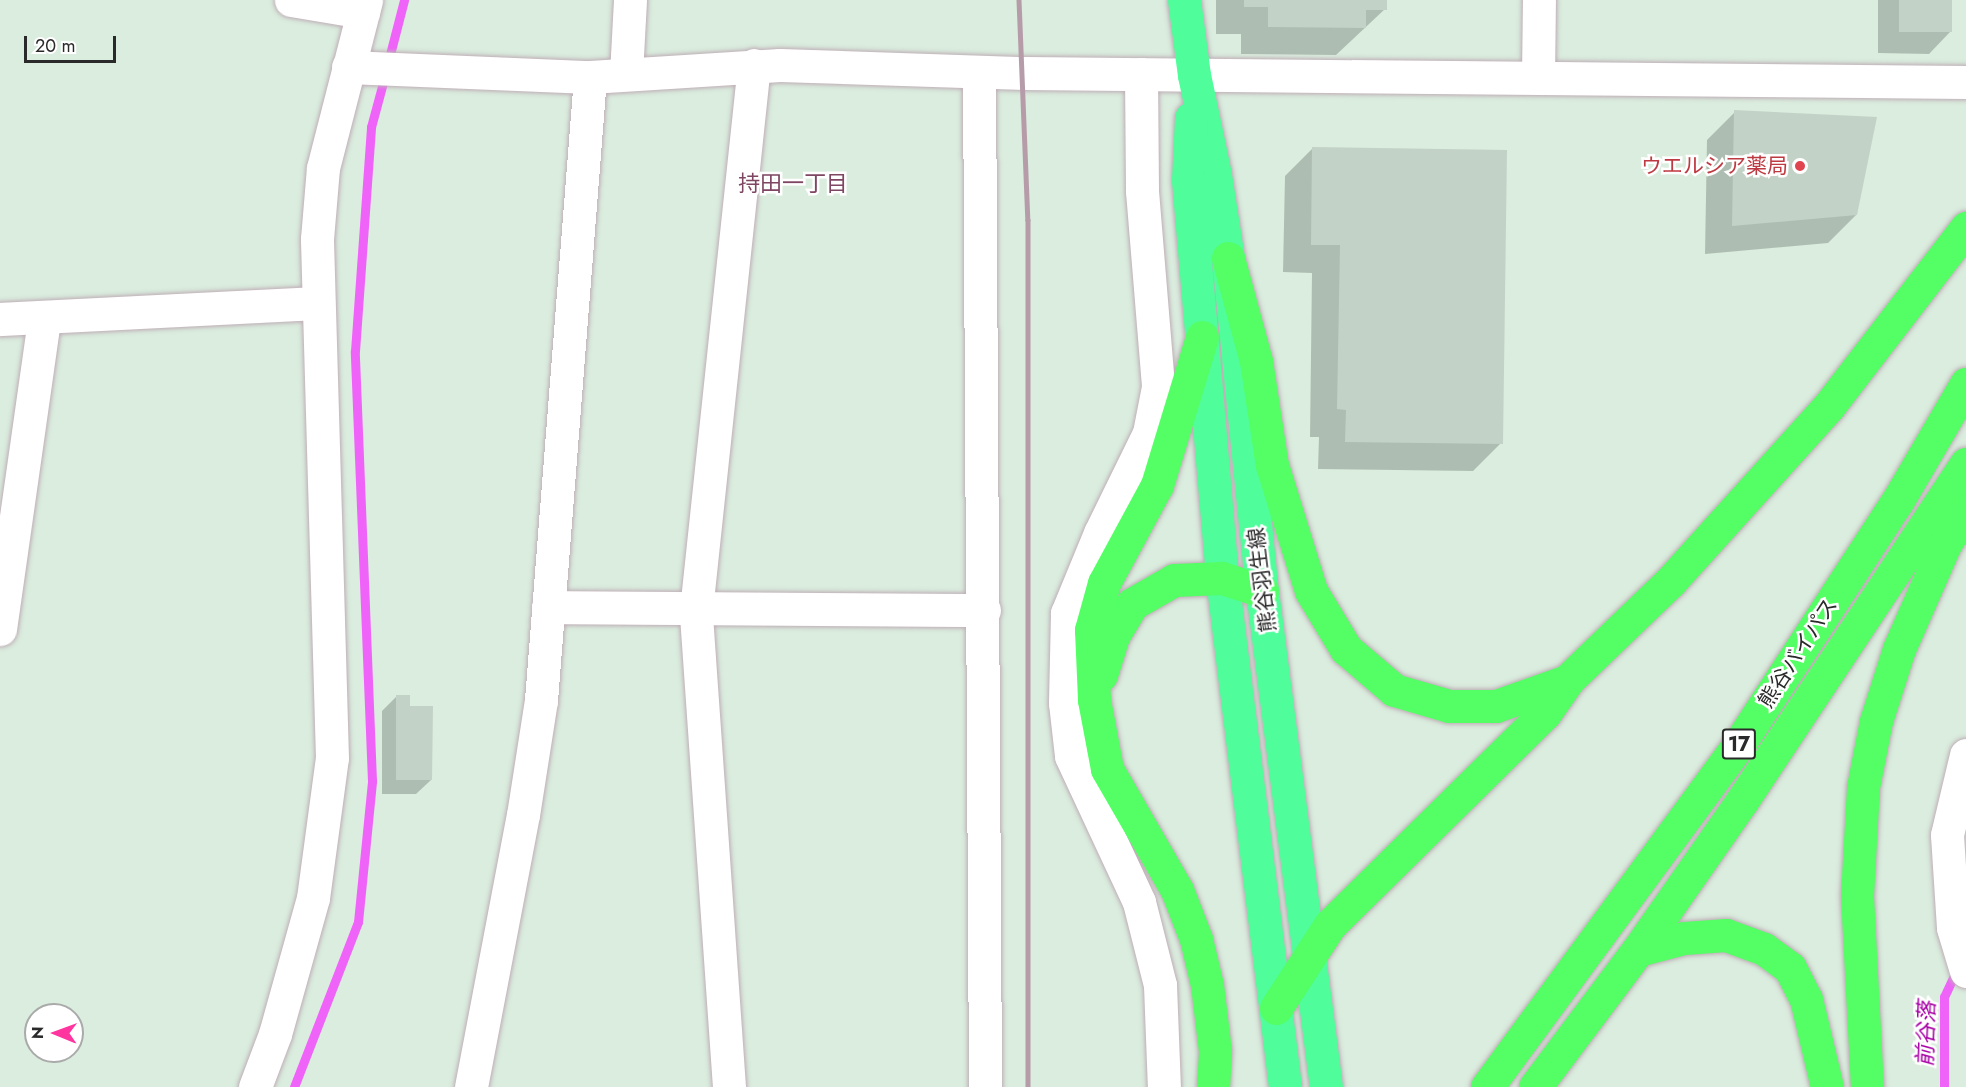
<!DOCTYPE html>
<html>
<head>
<meta charset="utf-8">
<style>
  body { margin:0 }
  #map { position:relative; width:1966px; height:1087px; overflow:hidden; background:#daedde; font-family:Jost,"Noto Sans JP",sans-serif }
  div>[style] { position:absolute }
  .shadow>* { inset:0; background:#0003 }
  .stream>* { height:9px; margin:-4.5px; padding:0 4.5px; transform-origin:4.5px; border-radius:4.5px; background:#ef63f9 }
  .building>* { inset:0; background:#c3d2c6; transform-origin:0 0 }
  .roads { filter:drop-shadow(0 0 2px #bfaeb7) drop-shadow(0 0 2px #bfaeb7) }
  .minor>* { height:33px; margin:-16.5px; padding:0 16.5px; transform-origin:16.5px; border-radius:16.5px; background:#fff }
  .major>* { height:33px; margin:-16.5px; padding:0 16.5px; transform-origin:16.5px; border-radius:16.5px; background:#4ffd9a }
  .highway>* { height:33px; margin:-16.5px; padding:0 16.5px; transform-origin:16.5px; border-radius:16.5px; background:#53ff64 }
  .rail>* { height:4.5px; margin:-2.25px; padding:0 2.25px; transform-origin:2.25px; border-radius:2.25px; background:#b69ca9 }
  .dots>* { width:16px; height:16px; translate:-50% -50%; box-sizing:border-box; border:3px solid #fff; border-radius:50% }
  span { translate:-50% -50%; white-space:nowrap; text-align:center; line-height:1.15; -webkit-text-stroke:5px #fff; paint-order:stroke }
  .shield-label span { padding:2px 4px; background:#fff; border:2px solid; border-radius:4px; -webkit-text-stroke-width:0 }
  .shield-label { font-size:20px; color:#2a2a2a; font-weight:700 }
  .health-label { font-size:21px; color:#be3a42 }
  .right { translate:-100% -50%; text-align:right }
  .street-label { font-size:21px; color:#2a2a2a }
  .neighbourhood-label { font-size:22px; color:#7e4663 }
  .water-label { font-size:22px; color:#a601a5; font-style:italic }
  .north { position:absolute; left:24px; top:1003px; width:60px; height:60px; box-sizing:border-box; background:#fff; border:2px solid #aaa; border-radius:50%; rotate:271deg; font-size:16px; font-weight:700; line-height:24px; text-align:center; color:#2a2a2a }
  .north::after { content:''; display:block; margin:auto; width:21px; height:27px; background:#ff359f; clip-path:polygon(50% 0,100% 100%,50% 72%,0 100%) }
  .scale { position:absolute; left:24px; top:36px; width:92px; height:27px; box-sizing:border-box; border:3px solid #2a2a2a; border-top:0; padding-left:8px; font-size:18px; line-height:21px; white-space:nowrap; color:#2a2a2a; -webkit-text-stroke:4px #fff; paint-order:stroke }
</style>
</head>
<body>
<div id="map">
  <div class="shadow">
    <div style="clip-path:polygon(1216px 0,1385px 0,1385px 9px,1336px 55px,1241px 54px,1241px 34px,1216px 34px)"></div>
    <div style="clip-path:polygon(1878px 0,1951px 0,1950px 32px,1929px 54px,1878px 53px)"></div>
    <div style="clip-path:polygon(1735px 112px,1856px 215px,1828px 243px,1705px 254px,1707px 140px)"></div>
    <div style="clip-path:polygon(1313px 148px,1501px 443px,1473px 471px,1318px 469px,1319px 437px,1310px 437px,1312px 273px,1283px 272px,1285px 176px)"></div>
    <div style="clip-path:polygon(397px 696px,431px 780px,416px 794px,382px 794px,382px 711px)"></div>
  </div>
  <div class="stream">
    <div style="left:388px;top:62px;width:64px;rotate:-75.5deg"></div>
    <div style="left:294px;top:1087px;width:177px;rotate:-68.8deg"></div>
    <div style="left:358px;top:922px;width:142px;rotate:-84.3deg"></div>
    <div style="left:372px;top:781px;width:430px;rotate:-92.3deg"></div>
    <div style="left:355px;top:351px;width:225px;rotate:-85.9deg"></div>
    <div style="left:371px;top:127px;width:54px;rotate:-74.9deg"></div>
    <div style="left:1944px;top:1087px;width:90px;rotate:-90deg"></div>
    <div style="left:1944px;top:997px;width:31px;rotate:-65deg"></div>
  </div>
  <div class="building">
    <div style="clip-path:polygon(1244px 0,1387px 0,1387px 10px,1366px 10px,1366px 28px,1268px 27px,1268px 7px,1244px 7px)"></div>
    <div style="left:1899px;top:0;width:53px;height:32px"></div>
    <div style="clip-path:polygon(1734px 110px,1877px 117px,1857px 215px,1732px 226px)"></div>
    <div style="clip-path:polygon(1312px 147px,1507px 150px,1503px 444px,1345px 442px,1346px 410px,1337px 409px,1340px 245px,1311px 245px)"></div>
    <div style="clip-path:polygon(396px 695px,410px 695px,410px 706px,433px 706px,432px 780px,396px 780px)"></div>
  </div>
  <div class="roads">
    <div class="minor">
      <div style="left:291px;top:0;width:73px;rotate:9.5deg"></div>
      <div style="left:348px;top:67px;width:242px;rotate:2.4deg"></div>
      <div style="left:590px;top:77px;width:190px;rotate:-3.6deg"></div>
      <div style="left:780px;top:65px;width:245px;rotate:1.9deg"></div>
      <div style="left:1025px;top:73px;width:941px;rotate:0.55deg"></div>
      <div style="left:979px;top:72px;width:1015px;rotate:89.66deg"></div>
      <div style="left:626px;top:74px;width:74px;rotate:-86.9deg"></div>
      <div style="left:1141px;top:74px;width:117px;rotate:89.5deg"></div>
      <div style="left:1142px;top:191px;width:197px;rotate:85.3deg"></div>
      <div style="left:1158px;top:387px;width:47px;rotate:101.1deg"></div>
      <div style="left:1149px;top:433px;width:111px;rotate:116.1deg"></div>
      <div style="left:1100px;top:533px;width:87px;rotate:112.4deg"></div>
      <div style="left:1067px;top:613px;width:90px;rotate:91.3deg"></div>
      <div style="left:1065px;top:703px;width:53px;rotate:83.5deg"></div>
      <div style="left:1071px;top:756px;width:161px;rotate:65deg"></div>
      <div style="left:1139px;top:902px;width:86px;rotate:75.8deg"></div>
      <div style="left:1160px;top:985px;width:102px;rotate:87.8deg"></div>
      <div style="left:1538px;top:78px;width:78px;rotate:-89.3deg"></div>
      <div style="left:0;top:319px;width:316px;rotate:-2.9deg"></div>
      <div style="left:548px;top:607px;width:436px;rotate:0.4deg"></div>
      <div style="left:0;top:629px;width:312px;rotate:-81.9deg"></div>
      <div style="left:1966px;top:755px;width:82px;rotate:103.4deg"></div>
      <div style="left:1947px;top:835px;width:93px;rotate:86.3deg"></div>
      <div style="left:1953px;top:928px;width:45px;rotate:73.2deg"></div>
      <div style="left:255px;top:1087px;width:57px;rotate:-69.3deg"></div>
      <div style="left:275px;top:1034px;width:141px;rotate:-74.4deg"></div>
      <div style="left:313px;top:898px;width:141px;rotate:-82.3deg"></div>
      <div style="left:332px;top:758px;width:519px;rotate:-91.66deg"></div>
      <div style="left:317px;top:239px;width:71px;rotate:-85.2deg"></div>
      <div style="left:323px;top:168px;width:173px;rotate:-75.6deg"></div>
      <div style="left:471px;top:1087px;width:277px;rotate:-79.2deg"></div>
      <div style="left:523px;top:815px;width:116px;rotate:-81.1deg"></div>
      <div style="left:541px;top:700px;width:625px;rotate:-85.5deg"></div>
      <div style="left:729px;top:1087px;width:478px;rotate:-94deg"></div>
      <div style="left:696px;top:610px;width:548px;rotate:-83.93deg"></div>
    </div>
    <div class="major">
      <div style="left:1184px;top:0;width:76px;rotate:82.4deg"></div>
      <div style="left:1194px;top:75px;width:102px;rotate:78.1deg"></div>
      <div style="left:1215px;top:175px;width:84px;rotate:81.1deg"></div>
      <div style="left:1228px;top:258px;width:335px;rotate:84.2deg"></div>
      <div style="left:1262px;top:591px;width:500px;rotate:82.65deg"></div>
      <div style="left:1191px;top:118px;width:62px;rotate:92.8deg"></div>
      <div style="left:1188px;top:180px;width:399px;rotate:85.1deg"></div>
      <div style="left:1222px;top:578px;width:513px;rotate:82.94deg"></div>
    </div>
    <div class="highway">
      <div style="left:1228px;top:258px;width:107px;rotate:74.8deg"></div>
      <div style="left:1256px;top:361px;width:105px;rotate:81.3deg"></div>
      <div style="left:1272px;top:465px;width:132px;rotate:72.8deg"></div>
      <div style="left:1311px;top:591px;width:68px;rotate:58.9deg"></div>
      <div style="left:1346px;top:649px;width:63px;rotate:40.5deg"></div>
      <div style="left:1394px;top:690px;width:57px;rotate:16.2deg"></div>
      <div style="left:1449px;top:706px;width:47px"></div>
      <div style="left:1496px;top:706px;width:75px;rotate:-19.4deg"></div>
      <div style="left:1202px;top:337px;width:155px;rotate:106.9deg"></div>
      <div style="left:1157px;top:485px;width:111px;rotate:118.4deg"></div>
      <div style="left:1104px;top:583px;width:49px;rotate:105.5deg"></div>
      <div style="left:1091px;top:630px;width:70px;rotate:87.5deg"></div>
      <div style="left:1094px;top:700px;width:70px;rotate:79.3deg"></div>
      <div style="left:1107px;top:769px;width:140px;rotate:60deg"></div>
      <div style="left:1177px;top:890px;width:53px;rotate:68.8deg"></div>
      <div style="left:1196px;top:939px;width:47px;rotate:76.6deg"></div>
      <div style="left:1207px;top:985px;width:66px;rotate:83.1deg"></div>
      <div style="left:1215px;top:1051px;width:36px;rotate:93deg"></div>
      <div style="left:1101px;top:675px;width:41px;rotate:-72.9deg"></div>
      <div style="left:1113px;top:636px;width:37px;rotate:-59deg"></div>
      <div style="left:1132px;top:604px;width:48px;rotate:-29.7deg"></div>
      <div style="left:1174px;top:580px;width:48px;rotate:-2.4deg"></div>
      <div style="left:1222px;top:578px;width:42px;rotate:18deg"></div>
      <div style="left:1638px;top:950px;width:48px;rotate:-14.6deg"></div>
      <div style="left:1684px;top:938px;width:42px;rotate:-4.1deg"></div>
      <div style="left:1726px;top:935px;width:40px;rotate:20.2deg"></div>
      <div style="left:1764px;top:949px;width:32px;rotate:36deg"></div>
      <div style="left:1790px;top:968px;width:35px;rotate:63deg"></div>
      <div style="left:1806px;top:999px;width:90px;rotate:76.6deg"></div>
      <div style="left:1276px;top:1008px;width:99px;rotate:-57deg"></div>
      <div style="left:1330px;top:925px;width:302px;rotate:-44.6deg"></div>
      <div style="left:1545px;top:713px;width:39px;rotate:-55deg"></div>
      <div style="left:1567px;top:681px;width:143px;rotate:-43.9deg"></div>
      <div style="left:1670px;top:582px;width:237px;rotate:-47.9deg"></div>
      <div style="left:1829px;top:406px;width:225px;rotate:-52.4deg"></div>
      <div style="left:1487px;top:1087px;width:422px;rotate:-53.7deg"></div>
      <div style="left:1737px;top:747px;width:293px;rotate:-56.9deg"></div>
      <div style="left:1897px;top:502px;width:137px;rotate:-59.7deg"></div>
      <div style="left:1535px;top:1087px;width:171px;rotate:-53.1deg"></div>
      <div style="left:1638px;top:950px;width:182px;rotate:-55.1deg"></div>
      <div style="left:1742px;top:801px;width:405px;rotate:-56.4deg"></div>
      <div style="left:1867px;top:1087px;width:192px;rotate:-93deg"></div>
      <div style="left:1857px;top:895px;width:108px;rotate:-86.8deg"></div>
      <div style="left:1863px;top:787px;width:67px;rotate:-78.9deg"></div>
      <div style="left:1876px;top:721px;width:76px;rotate:-72.3deg"></div>
      <div style="left:1899px;top:649px;width:115px;rotate:-66.3deg"></div>
      <div style="left:1945px;top:544px;width:40px;rotate:-58deg"></div>
    </div>
  </div>
  <div class="rail">
    <div style="left:1019px;top:0;width:220px;rotate:87.7deg"></div>
    <div style="left:1028px;top:220px;width:867px;rotate:90deg"></div>
  </div>
  <div class="dots">
    <div style="left:1800px;top:166px;background:#e0444e"></div>
  </div>
  <div class="shield-label">
    <span style="left:1739px;top:744px">17</span>
  </div>
  <div class="health-label">
    <span class="right" style="left:1788px;top:166px">ウエルシア薬局</span>
  </div>
  <div class="street-label">
    <span style="left:1262px;top:580px;rotate:-97deg">熊谷羽生線</span>
    <span style="left:1798px;top:653px;rotate:-57deg">熊谷バイパス</span>
  </div>
  <div class="neighbourhood-label">
    <span style="left:793px;top:184px">持田一丁目</span>
  </div>
  <div class="water-label">
    <span style="left:1926px;top:1034px;rotate:-88deg">前谷落</span>
  </div>
  <div class="north">N</div>
  <div class="scale">20 m</div>
</div>
</body>
</html>
